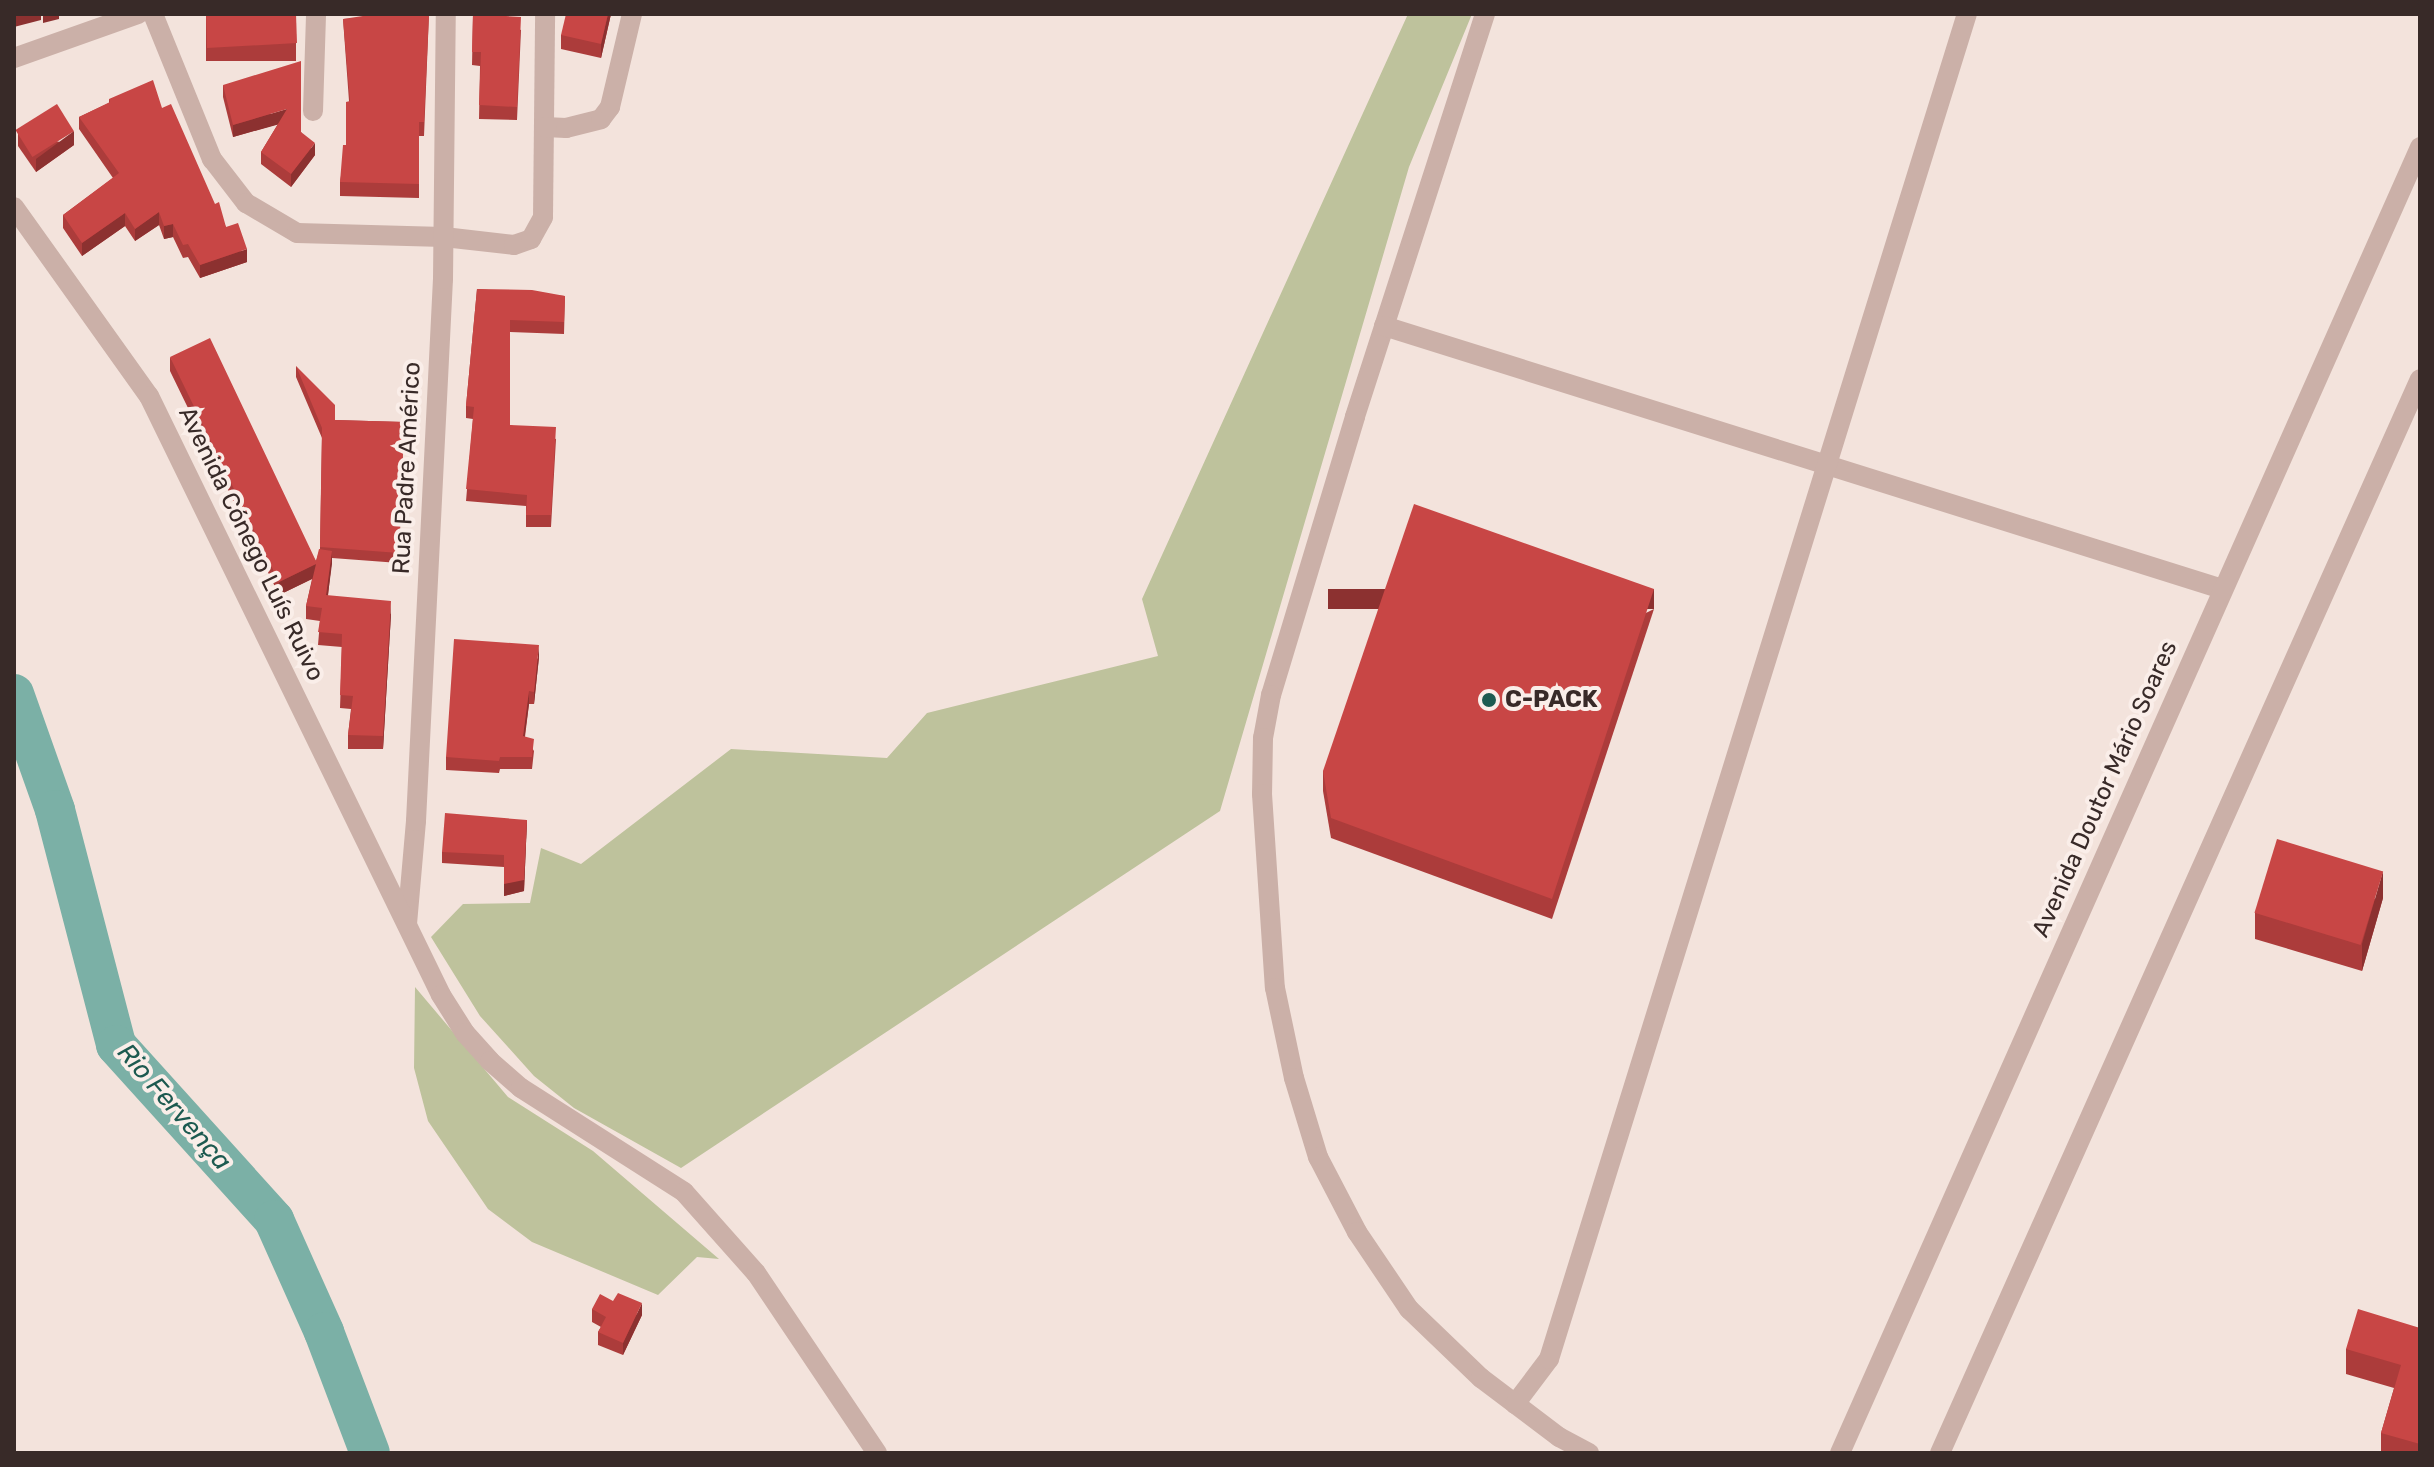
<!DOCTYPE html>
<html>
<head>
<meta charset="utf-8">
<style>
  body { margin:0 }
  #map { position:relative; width:2434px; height:1467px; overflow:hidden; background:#f3e3dc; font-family:Rubik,sans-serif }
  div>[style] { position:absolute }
  .green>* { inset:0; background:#bec29c }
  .river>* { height:40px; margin:-20px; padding:0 20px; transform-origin:20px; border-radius:20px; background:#7bb0a6 }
  .minor>* { height:20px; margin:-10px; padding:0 10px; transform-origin:10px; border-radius:10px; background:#cbb0a8 }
  .tertiary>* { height:20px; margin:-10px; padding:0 10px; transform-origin:10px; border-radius:10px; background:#cbb0a8 }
  .wall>* { inset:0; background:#ac3c3b; transform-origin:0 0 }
  .shaded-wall>* { inset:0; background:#8c3130; transform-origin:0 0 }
  .building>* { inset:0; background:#c84645; transform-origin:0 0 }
  .dots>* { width:22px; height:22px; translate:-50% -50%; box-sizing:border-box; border:4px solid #faeee9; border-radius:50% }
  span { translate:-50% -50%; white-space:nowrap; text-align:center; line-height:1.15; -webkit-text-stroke:8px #faeee9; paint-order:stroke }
  .street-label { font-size:24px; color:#382a28 }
  .poi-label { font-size:24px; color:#382a28; font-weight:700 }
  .left { translate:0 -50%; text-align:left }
  .water-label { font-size:26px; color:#1d5a50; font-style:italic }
  .frame { position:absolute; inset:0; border:16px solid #382a28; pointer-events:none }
</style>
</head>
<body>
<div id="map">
  <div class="green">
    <div style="clip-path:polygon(1408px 14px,1472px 14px,1409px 167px,1220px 811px,681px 1168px,574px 1108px,534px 1076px,480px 1016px,431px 937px,463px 904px,530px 903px,541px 848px,581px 864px,731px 749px,887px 758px,927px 713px,1158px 656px,1142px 599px)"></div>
    <div style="clip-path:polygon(415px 987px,508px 1097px,593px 1151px,719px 1259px,697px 1257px,658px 1295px,532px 1242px,488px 1209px,428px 1121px,414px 1068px)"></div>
  </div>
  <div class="river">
    <div style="left:14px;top:694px;width:123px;rotate:70.5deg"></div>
    <div style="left:55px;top:810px;width:243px;rotate:75.4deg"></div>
    <div style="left:116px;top:1045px;width:236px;rotate:47.9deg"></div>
    <div style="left:274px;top:1220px;width:123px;rotate:65.9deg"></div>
    <div style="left:324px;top:1332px;width:129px;rotate:69.2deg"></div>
  </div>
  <div class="minor">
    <div style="left:153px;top:14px;width:157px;rotate:67.9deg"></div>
    <div style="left:212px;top:159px;width:56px;rotate:52.3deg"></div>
    <div style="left:246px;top:203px;width:59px;rotate:30.5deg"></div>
    <div style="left:297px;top:233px;width:147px;rotate:1.6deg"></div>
    <div style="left:444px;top:237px;width:70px;rotate:6.5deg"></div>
    <div style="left:514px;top:245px;width:18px;rotate:-19deg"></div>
    <div style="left:531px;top:239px;width:25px;rotate:-61deg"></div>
    <div style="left:543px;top:217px;width:203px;rotate:-89.4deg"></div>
    <div style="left:1485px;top:14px;width:423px;rotate:107.9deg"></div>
    <div style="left:1355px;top:417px;width:290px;rotate:106.8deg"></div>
    <div style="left:1271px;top:695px;width:44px;rotate:100.5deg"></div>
    <div style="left:1263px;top:738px;width:56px;rotate:91deg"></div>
    <div style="left:1262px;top:794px;width:194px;rotate:86.2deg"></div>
    <div style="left:1275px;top:988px;width:92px;rotate:78.1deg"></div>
    <div style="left:1294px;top:1078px;width:83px;rotate:73.1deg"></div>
    <div style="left:1318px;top:1157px;width:85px;rotate:62.5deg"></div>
    <div style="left:1357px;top:1232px;width:93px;rotate:56deg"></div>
    <div style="left:1409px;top:1309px;width:100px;rotate:43.8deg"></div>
    <div style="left:1481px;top:1378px;width:98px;rotate:37.1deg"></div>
    <div style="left:1559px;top:1437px;width:34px;rotate:28deg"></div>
    <div style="left:14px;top:58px;width:132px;rotate:-19.5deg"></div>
    <div style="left:313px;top:111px;width:97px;rotate:-88.2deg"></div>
    <div style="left:545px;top:127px;width:21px;rotate:3deg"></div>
    <div style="left:566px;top:128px;width:36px;rotate:-14deg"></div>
    <div style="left:601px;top:119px;width:15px;rotate:-53deg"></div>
    <div style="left:610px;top:107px;width:96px;rotate:-76.7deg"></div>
    <div style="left:1384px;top:326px;width:878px;rotate:17.42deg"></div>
    <div style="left:407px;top:924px;width:103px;rotate:-85deg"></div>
    <div style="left:416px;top:821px;width:543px;rotate:-87.15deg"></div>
    <div style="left:443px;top:279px;width:265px;rotate:-89.4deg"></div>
    <div style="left:1515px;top:1404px;width:56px;rotate:-52.9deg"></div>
    <div style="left:1549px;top:1359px;width:1408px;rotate:-72.74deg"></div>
    <div style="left:1840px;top:1453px;width:1429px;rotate:-66.05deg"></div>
    <div style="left:1940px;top:1453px;width:1176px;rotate:-65.92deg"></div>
  </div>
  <div class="tertiary">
    <div style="left:14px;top:207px;width:232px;rotate:54.5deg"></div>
    <div style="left:149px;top:396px;width:666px;rotate:64.01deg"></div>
    <div style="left:441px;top:995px;width:45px;rotate:57.7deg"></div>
    <div style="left:465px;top:1033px;width:38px;rotate:48deg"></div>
    <div style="left:490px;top:1061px;width:41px;rotate:41.1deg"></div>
    <div style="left:521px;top:1088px;width:193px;rotate:32.5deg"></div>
    <div style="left:684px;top:1192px;width:108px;rotate:48.4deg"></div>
    <div style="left:756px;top:1273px;width:217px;rotate:56.1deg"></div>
  </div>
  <div class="wall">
    <div style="left:206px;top:14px;width:90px;height:47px"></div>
    <div style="clip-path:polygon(429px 14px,424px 136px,419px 136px,419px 198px,340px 196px,340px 182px,346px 145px,349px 101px,343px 19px)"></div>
    <div style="clip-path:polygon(473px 14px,521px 30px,517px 120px,479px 119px,480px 66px,472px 65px)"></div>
    <div style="clip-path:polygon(611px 14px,601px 58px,561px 49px,561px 35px)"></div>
    <div style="clip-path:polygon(223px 85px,301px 132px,315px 155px,291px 187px,261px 164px,261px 152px,278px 124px,233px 137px,223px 97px)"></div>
    <div style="clip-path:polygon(109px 99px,162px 108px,226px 227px,247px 262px,200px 278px,188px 257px,183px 258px,173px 237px,164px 239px,159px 225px,135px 241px,125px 226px,82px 256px,63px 228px,63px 215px,113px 178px,79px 129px,79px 117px,109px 103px)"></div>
    <div style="clip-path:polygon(18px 133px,74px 145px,36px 172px,18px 146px)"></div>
    <div style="clip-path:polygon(477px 289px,565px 296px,564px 334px,510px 332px,510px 425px,556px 439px,551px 527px,526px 527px,526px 506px,466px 501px,473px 419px,466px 418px,466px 406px)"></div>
    <div style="clip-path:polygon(170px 357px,316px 561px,320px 549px,322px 438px,296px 377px,296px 366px,335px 420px,404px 422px,399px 563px,332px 558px,328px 596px,391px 614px,383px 749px,348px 749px,348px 735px,351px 709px,340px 708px,342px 647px,318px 645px,320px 621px,306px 619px,306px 606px,312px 579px,279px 595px,170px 371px)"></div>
    <div style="clip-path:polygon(1654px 609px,1552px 919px,1331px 838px,1323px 791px,1323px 771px)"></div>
    <div style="clip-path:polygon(539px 657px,534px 704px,529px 704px,525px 737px,534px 751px,532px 769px,500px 769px,499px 773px,446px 770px,446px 757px)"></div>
    <div style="clip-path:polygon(527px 820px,524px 891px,504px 896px,504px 867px,442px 863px,442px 852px)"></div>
    <div style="clip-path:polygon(2383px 898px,2362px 971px,2255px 939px,2255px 913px)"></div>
    <div style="clip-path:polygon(592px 1309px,642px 1315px,623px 1355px,598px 1345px,598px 1332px,601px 1327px,592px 1322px)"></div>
    <div style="clip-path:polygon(2420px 1328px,2420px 1453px,2381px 1453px,2381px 1433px,2394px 1388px,2346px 1374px,2346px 1349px)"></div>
  </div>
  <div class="shaded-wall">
    <div style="clip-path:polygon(18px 14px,41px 14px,41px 20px,14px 27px,14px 15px)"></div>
    <div style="clip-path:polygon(43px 14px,59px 14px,59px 19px,43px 23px)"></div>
    <div style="clip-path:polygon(608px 14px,611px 14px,601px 58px,601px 44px)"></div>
    <div style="clip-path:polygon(287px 109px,287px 122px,233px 137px,233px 125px)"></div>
    <div style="clip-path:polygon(74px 131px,74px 145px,36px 172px,36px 159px)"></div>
    <div style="clip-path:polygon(315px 143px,315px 155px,291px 187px,291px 174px)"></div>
    <div style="clip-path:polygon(159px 212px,159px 225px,135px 241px,135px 229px)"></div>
    <div style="clip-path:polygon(125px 213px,125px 226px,82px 256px,82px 243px)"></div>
    <div style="clip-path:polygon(173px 224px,173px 237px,164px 239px,164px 226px)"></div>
    <div style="clip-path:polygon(247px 249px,247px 262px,200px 278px,200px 265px)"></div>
    <div style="clip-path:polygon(332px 551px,332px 564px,326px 609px,326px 595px)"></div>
    <div style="clip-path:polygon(316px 564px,316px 577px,279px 595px,279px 582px)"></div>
    <div style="left:1654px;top:589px;width:20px;height:326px;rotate:90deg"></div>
    <div style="clip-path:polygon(391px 601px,391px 614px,383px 749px,383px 736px)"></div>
    <div style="clip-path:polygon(539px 645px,539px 657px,534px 704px,534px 692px)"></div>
    <div style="clip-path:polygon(529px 691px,529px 704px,523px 748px,523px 736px)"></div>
    <div style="clip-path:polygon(527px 820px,524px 891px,504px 896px,504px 884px)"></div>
    <div style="clip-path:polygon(2383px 871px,2383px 898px,2362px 971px,2362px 944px)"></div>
    <div style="clip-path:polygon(642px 1303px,642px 1315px,623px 1355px,623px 1343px)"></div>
  </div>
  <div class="building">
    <div style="clip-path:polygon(206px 14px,296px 14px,297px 43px,207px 48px)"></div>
    <div style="clip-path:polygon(376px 14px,429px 14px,424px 122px,419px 122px,419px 184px,340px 182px,343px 145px,346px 145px,346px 102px,350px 101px,343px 19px)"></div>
    <div style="clip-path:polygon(473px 14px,521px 17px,517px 107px,479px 105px,481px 52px,472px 52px)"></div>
    <div style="clip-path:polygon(566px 14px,608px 14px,601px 44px,561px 35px)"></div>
    <div style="clip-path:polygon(301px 61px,301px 132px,315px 143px,291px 174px,261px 152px,287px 109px,233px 125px,223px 85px)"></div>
    <div style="clip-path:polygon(153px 80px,162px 108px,171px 104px,215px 204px,219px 202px,226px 227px,238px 223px,247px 249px,200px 265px,188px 244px,183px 245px,173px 224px,164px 226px,159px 212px,135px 229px,125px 213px,82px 243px,63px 215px,119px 173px,79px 117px,110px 102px,109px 99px)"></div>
    <div style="left:57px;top:104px;width:32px;height:49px;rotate:58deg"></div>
    <div style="clip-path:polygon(477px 289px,532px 290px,565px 296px,564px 322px,510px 320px,510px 425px,556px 427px,551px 515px,526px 515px,527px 495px,466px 489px,474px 407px,466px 406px)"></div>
    <div style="clip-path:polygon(210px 338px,316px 561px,319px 549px,332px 551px,326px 595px,391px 601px,383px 736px,348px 735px,353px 696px,340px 695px,342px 634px,318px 632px,322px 608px,306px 606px,316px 564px,279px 582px,170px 357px)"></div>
    <div style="clip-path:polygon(296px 366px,335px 405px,335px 420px,404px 422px,399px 553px,320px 547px,322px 428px)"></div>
    <div style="clip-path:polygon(1414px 504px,1654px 589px,1552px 899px,1331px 818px,1323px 771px)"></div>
    <div style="clip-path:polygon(454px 639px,539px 645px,534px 692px,529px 691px,523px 736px,534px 739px,532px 757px,500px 757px,499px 761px,446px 757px)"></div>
    <div style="clip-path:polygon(445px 813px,527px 820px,524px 880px,504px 884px,504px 855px,442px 852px)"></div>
    <div style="left:2277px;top:839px;width:111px;height:77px;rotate:17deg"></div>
    <div style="clip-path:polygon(618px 1293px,642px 1303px,623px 1343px,598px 1332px,606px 1317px,592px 1309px,600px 1294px,613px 1301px)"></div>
    <div style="clip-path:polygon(2358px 1309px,2420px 1328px,2420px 1444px,2381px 1433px,2401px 1365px,2346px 1349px)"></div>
  </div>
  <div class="dots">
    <div style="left:1489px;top:700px;background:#1d5a50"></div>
  </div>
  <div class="street-label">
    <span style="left:407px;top:468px;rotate:-87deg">Rua Padre Américo</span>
    <span style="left:251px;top:544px;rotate:64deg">Avenida Cónego Luís Ruivo</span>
    <span style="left:2105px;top:789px;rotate:-66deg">Avenida Doutor Mário Soares</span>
  </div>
  <div class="poi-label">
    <span class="left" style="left:1505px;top:700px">C-PACK</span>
  </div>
  <div class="water-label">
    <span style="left:174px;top:1107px;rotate:49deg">Rio Fervença</span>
  </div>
  <div class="frame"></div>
</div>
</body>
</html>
